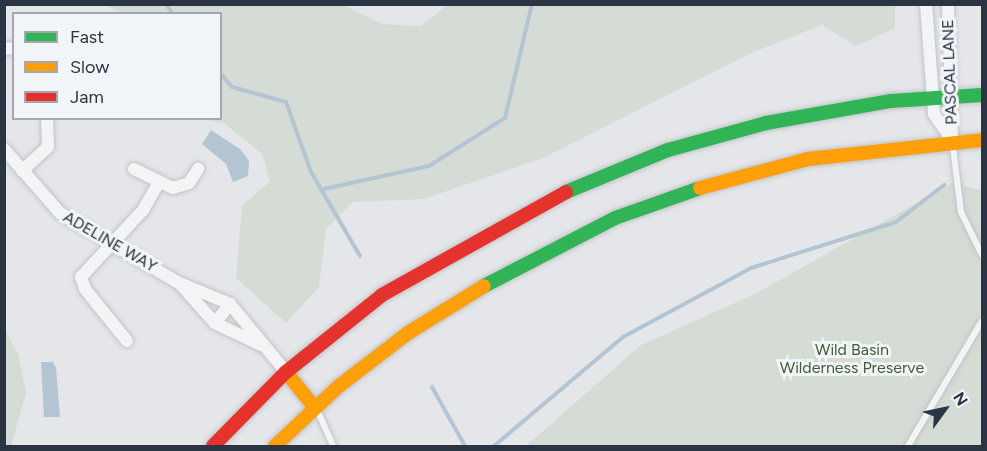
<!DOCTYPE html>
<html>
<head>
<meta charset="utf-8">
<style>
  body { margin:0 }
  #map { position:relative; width:987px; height:451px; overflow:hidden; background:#e4e6e9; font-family:Figtree,sans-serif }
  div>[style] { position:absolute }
  .green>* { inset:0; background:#d5dcd5 }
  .water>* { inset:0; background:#b3c4d3 }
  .stream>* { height:4px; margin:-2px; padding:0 2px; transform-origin:2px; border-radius:2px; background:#b3c4d3 }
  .roads { filter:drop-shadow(0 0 2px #c2c4c7) drop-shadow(0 0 2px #c2c4c7) }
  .lane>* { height:6px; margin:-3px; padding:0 3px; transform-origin:3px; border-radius:3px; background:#f3f4f6 }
  .street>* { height:12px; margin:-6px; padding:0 6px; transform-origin:6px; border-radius:6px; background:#f3f4f6 }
  .fast>* { height:14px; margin:-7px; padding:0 7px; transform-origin:7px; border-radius:7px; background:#30b455 }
  .slow>* { height:14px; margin:-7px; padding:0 7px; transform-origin:7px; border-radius:7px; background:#ff9f0a }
  .jam>* { height:14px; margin:-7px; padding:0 7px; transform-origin:7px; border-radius:7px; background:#e5322d }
  span { translate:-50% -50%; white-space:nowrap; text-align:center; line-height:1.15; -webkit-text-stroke:6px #f2f5f8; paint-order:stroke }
  .street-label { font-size:16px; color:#2a3443 }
  .park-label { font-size:16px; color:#415e38 }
  .frame { position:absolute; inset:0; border:6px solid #2a3443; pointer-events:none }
  .legend { position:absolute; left:12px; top:12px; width:210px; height:108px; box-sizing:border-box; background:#f2f5f8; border:2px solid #a2a8b0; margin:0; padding:8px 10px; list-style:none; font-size:18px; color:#2a3443 }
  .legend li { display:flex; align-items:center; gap:12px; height:30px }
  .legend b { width:30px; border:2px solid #a2a8b0 }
  .north { position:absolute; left:915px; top:379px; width:60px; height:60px; -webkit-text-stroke:4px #f2f5f8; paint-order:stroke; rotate:57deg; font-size:16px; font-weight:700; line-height:24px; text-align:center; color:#2a3443 }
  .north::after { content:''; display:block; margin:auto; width:21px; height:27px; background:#2a3443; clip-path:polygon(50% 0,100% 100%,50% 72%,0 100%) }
</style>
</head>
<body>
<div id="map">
  <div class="green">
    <div style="clip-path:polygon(449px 4px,895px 5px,895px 28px,856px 46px,822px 25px,749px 54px,543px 158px,424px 199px,353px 202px,326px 229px,319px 287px,286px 323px,236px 278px,242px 206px,270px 181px,262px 154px,224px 123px,200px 119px,220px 118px,220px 14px,119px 13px,107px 5px,343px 5px,382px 24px,421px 26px)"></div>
    <div style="clip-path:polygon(952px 183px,982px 190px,982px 446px,526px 446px,641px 345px,755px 294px)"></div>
    <div style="clip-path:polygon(4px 328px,18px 353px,26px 393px,11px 446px,5px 446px)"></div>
  </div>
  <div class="water">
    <div style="clip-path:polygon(211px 130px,240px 149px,249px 161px,248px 176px,233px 182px,226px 164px,202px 144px)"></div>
    <div style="clip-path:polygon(41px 362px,53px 362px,56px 368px,60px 417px,44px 417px)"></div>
  </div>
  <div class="stream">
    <div style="left:166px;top:4px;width:12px;rotate:55deg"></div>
    <div style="left:220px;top:73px;width:18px;rotate:49deg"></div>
    <div style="left:232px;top:87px;width:56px;rotate:15.5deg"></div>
    <div style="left:286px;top:102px;width:74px;rotate:70.3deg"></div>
    <div style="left:311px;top:172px;width:97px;rotate:59.7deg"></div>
    <div style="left:324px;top:189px;width:107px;rotate:-12.4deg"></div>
    <div style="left:429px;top:166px;width:90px;rotate:-32.3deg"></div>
    <div style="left:505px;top:118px;width:117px;rotate:-76.7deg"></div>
    <div style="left:432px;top:387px;width:68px;rotate:60.8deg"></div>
    <div style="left:494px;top:446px;width:169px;rotate:-40.2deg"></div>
    <div style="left:623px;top:337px;width:145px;rotate:-28.3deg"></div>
    <div style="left:751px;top:268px;width:152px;rotate:-17.6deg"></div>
    <div style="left:896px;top:222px;width:61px;rotate:-37.6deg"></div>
  </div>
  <div class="roads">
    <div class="lane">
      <div style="left:953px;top:147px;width:65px;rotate:83deg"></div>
      <div style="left:961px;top:212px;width:48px;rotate:64deg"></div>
      <div style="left:319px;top:414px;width:35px;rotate:66deg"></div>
      <div style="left:908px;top:446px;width:145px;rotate:-59.4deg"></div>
    </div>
    <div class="street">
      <div style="left:926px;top:4px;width:110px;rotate:85.8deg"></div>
      <div style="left:934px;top:114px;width:32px;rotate:55deg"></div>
      <div style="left:948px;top:4px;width:136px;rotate:88.3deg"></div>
      <div style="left:4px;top:49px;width:10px;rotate:-6deg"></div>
      <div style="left:4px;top:149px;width:85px;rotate:48.8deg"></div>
      <div style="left:60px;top:213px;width:136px;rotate:30.5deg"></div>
      <div style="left:177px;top:282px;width:57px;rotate:22.5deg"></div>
      <div style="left:230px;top:304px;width:88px;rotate:50.5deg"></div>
      <div style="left:134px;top:169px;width:43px;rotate:26deg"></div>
      <div style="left:173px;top:188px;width:17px;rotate:-17deg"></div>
      <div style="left:189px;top:183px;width:17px;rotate:-57deg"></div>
      <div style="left:22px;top:171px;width:35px;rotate:-43deg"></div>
      <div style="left:48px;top:147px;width:29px;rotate:-92deg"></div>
      <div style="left:181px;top:285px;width:51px;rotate:48.2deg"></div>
      <div style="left:215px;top:323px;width:51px;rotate:25.6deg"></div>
      <div style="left:215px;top:323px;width:24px;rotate:-52deg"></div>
      <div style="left:127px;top:341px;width:67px;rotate:-128.9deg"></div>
      <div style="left:85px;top:289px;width:13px;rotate:-108deg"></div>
      <div style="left:81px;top:277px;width:91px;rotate:-47.2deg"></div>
      <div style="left:143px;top:210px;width:32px;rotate:-60deg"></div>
    </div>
    <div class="fast">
      <div style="left:566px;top:192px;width:110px;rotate:-22.4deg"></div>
      <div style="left:668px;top:150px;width:102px;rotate:-15.4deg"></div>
      <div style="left:766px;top:123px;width:127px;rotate:-10deg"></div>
      <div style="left:891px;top:101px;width:91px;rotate:-3.8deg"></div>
      <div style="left:484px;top:286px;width:148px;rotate:-27.4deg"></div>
      <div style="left:615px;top:218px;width:90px;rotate:-19.4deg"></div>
    </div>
    <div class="slow">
      <div style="left:700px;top:188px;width:112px;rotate:-15deg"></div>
      <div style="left:808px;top:159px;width:175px;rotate:-6.2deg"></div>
      <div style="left:286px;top:372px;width:46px;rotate:51.1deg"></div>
      <div style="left:275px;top:446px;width:88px;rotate:-43.2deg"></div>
      <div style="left:339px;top:386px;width:87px;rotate:-37.5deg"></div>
      <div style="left:408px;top:333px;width:89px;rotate:-31.7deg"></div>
    </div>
    <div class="jam">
      <div style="left:213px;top:446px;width:104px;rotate:-45.4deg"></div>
      <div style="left:286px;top:372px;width:123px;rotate:-38.7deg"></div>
      <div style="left:382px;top:295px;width:211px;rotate:-29.2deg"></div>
    </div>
  </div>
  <div class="street-label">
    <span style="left:950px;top:72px;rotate:-92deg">PASCAL LANE</span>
    <span style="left:110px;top:242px;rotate:30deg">ADELINE WAY</span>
  </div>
  <div class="park-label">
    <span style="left:852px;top:359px">Wild Basin<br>Wilderness Preserve</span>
  </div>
  <div class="frame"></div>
  <ul class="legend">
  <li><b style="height:8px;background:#30b455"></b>Fast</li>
  <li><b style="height:8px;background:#ff9f0a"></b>Slow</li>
  <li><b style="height:8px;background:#e5322d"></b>Jam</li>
  </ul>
  <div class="north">N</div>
</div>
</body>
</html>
